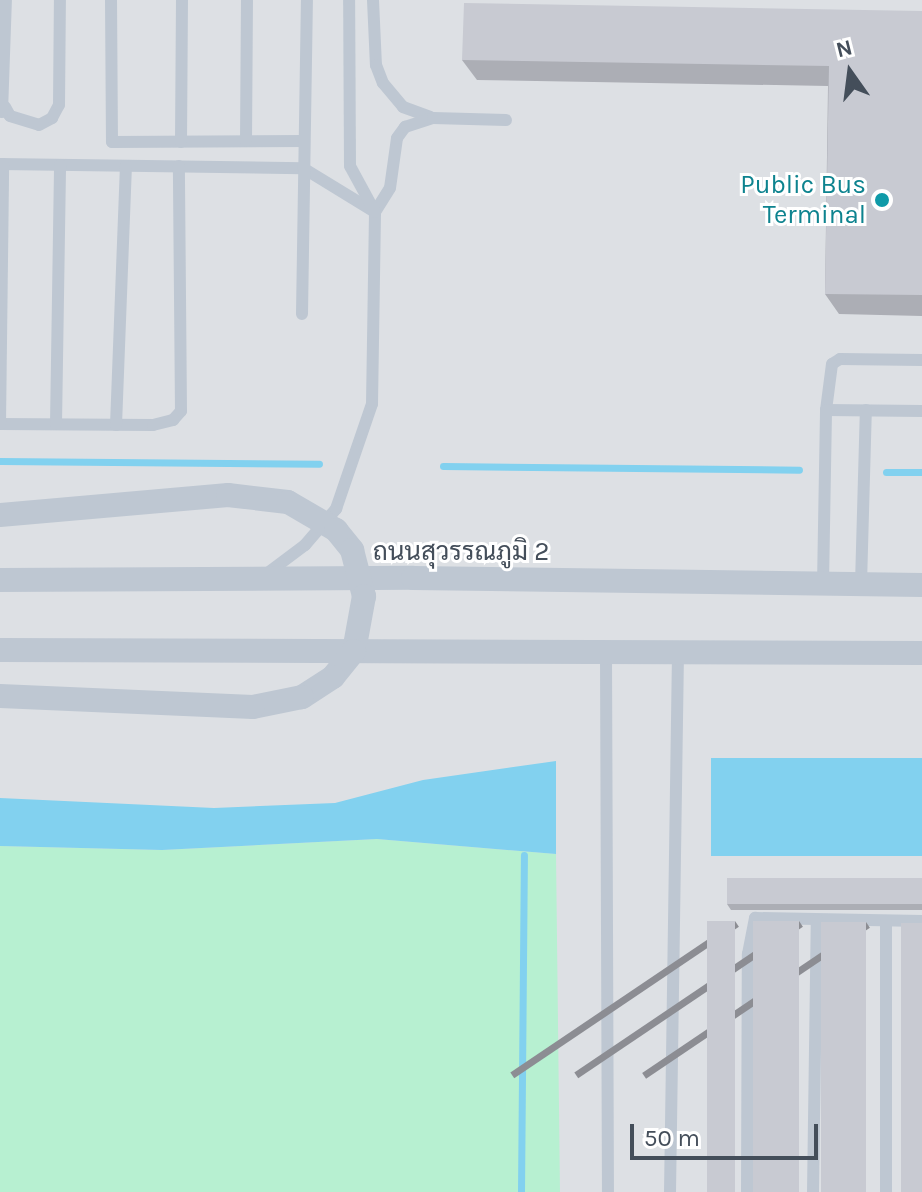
<!DOCTYPE html>
<html>
<head>
<meta charset="utf-8">
<style>
  body { margin:0 }
  #map { position:relative; width:922px; height:1192px; overflow:hidden; background:#efecec; font-family:Karla,Sarabun,sans-serif }
  div>[style] { position:absolute }
  .airport>* { inset:0; background:#dde0e4; transform-origin:0 0 }
  .green>* { inset:0; background:#b7f0d1 }
  .water>* { inset:0; background:#82d1ef; transform-origin:0 0 }
  .stream>* { height:7px; margin:-3.5px; padding:0 3.5px; transform-origin:3.5px; border-radius:3.5px; background:#82d1ef }
  .service>* { height:12px; margin:-6px; padding:0 6px; transform-origin:6px; border-radius:6px; background:#bec7d2 }
  .minor>* { height:24px; margin:-12px; padding:0 12px; transform-origin:12px; border-radius:12px; background:#bec7d2 }
  .minor-bridge>* { height:24px; margin:-12px; padding:0 12px; transform-origin:12px; border-radius:12px; background:#bec7d2 }
  .wall>* { inset:0; background:#acaeb5 }
  .shaded-wall>* { inset:0; background:#8c8d93; transform-origin:0 0 }
  .building>* { inset:0; background:#c8cad2; transform-origin:0 0 }
  .dots>* { width:22px; height:22px; translate:-50% -50%; box-sizing:border-box; border:4px solid #fff; border-radius:50% }
  span { translate:-50% -50%; white-space:nowrap; text-align:center; line-height:1.15; -webkit-text-stroke:6px #fff; paint-order:stroke }
  .culture-label { font-size:26px; color:#0d838f }
  .right { translate:-100% -50%; text-align:right }
  .street-label { font-size:26px; color:#444e5a }
  .north { position:absolute; left:810px; top:32px; width:80px; height:80px; -webkit-text-stroke:6px #fff; paint-order:stroke; rotate:346deg; font-size:22px; font-weight:700; line-height:32px; text-align:center; color:#444e5a }
  .north::after { content:''; display:block; margin:auto; width:28px; height:36px; background:#444e5a; clip-path:polygon(50% 0,100% 100%,50% 72%,0 100%) }
  .scale { position:absolute; left:630px; top:1124px; width:188px; height:36px; box-sizing:border-box; border:4px solid #444e5a; border-top:0; padding-left:10px; font-size:24px; line-height:28px; white-space:nowrap; color:#444e5a; -webkit-text-stroke:6px #fff; paint-order:stroke }
</style>
</head>
<body>
<div id="map">
  <div class="airport">
    <div style="left:0;top:0;width:922px;height:1192px"></div>
  </div>
  <div class="green">
    <div style="clip-path:polygon(377px 839px,556px 854px,560px 1192px,0 1192px,0 846px,162px 850px)"></div>
  </div>
  <div class="water">
    <div style="left:922px;top:758px;width:98px;height:211px;rotate:90deg"></div>
    <div style="clip-path:polygon(556px 761px,556px 854px,377px 839px,162px 850px,0 846px,0 798px,214px 808px,335px 803px,423px 780px)"></div>
  </div>
  <div class="stream">
    <div style="left:0;top:461px;width:319px;rotate:0.5deg"></div>
    <div style="left:443px;top:466px;width:356px;rotate:0.6deg"></div>
    <div style="left:886px;top:472px;width:36px"></div>
    <div style="left:521px;top:1192px;width:337px;rotate:-89.5deg"></div>
  </div>
  <div class="service">
    <div style="left:111px;top:0;width:142px;rotate:89.6deg"></div>
    <div style="left:112px;top:142px;width:192px;rotate:-0.3deg"></div>
    <div style="left:373px;top:0;width:65px;rotate:87.4deg"></div>
    <div style="left:376px;top:65px;width:19px;rotate:69deg"></div>
    <div style="left:383px;top:83px;width:31px;rotate:50deg"></div>
    <div style="left:403px;top:107px;width:29px;rotate:20deg"></div>
    <div style="left:5px;top:107px;width:10px;rotate:61deg"></div>
    <div style="left:10px;top:116px;width:30px;rotate:17deg"></div>
    <div style="left:39px;top:125px;width:15px;rotate:-28deg"></div>
    <div style="left:52px;top:118px;width:15px;rotate:-62deg"></div>
    <div style="left:59px;top:105px;width:105px;rotate:-89.5deg"></div>
    <div style="left:2px;top:112px;width:112px;rotate:-88deg"></div>
    <div style="left:246px;top:141px;width:141px;rotate:-89.6deg"></div>
    <div style="left:181px;top:142px;width:142px;rotate:-89.6deg"></div>
    <div style="left:0;top:164px;width:303px;rotate:0.8deg"></div>
    <div style="left:303px;top:168px;width:84px;rotate:31.4deg"></div>
    <div style="left:375px;top:212px;width:28px;rotate:-58deg"></div>
    <div style="left:390px;top:188px;width:50px;rotate:-82deg"></div>
    <div style="left:397px;top:138px;width:14px;rotate:-54deg"></div>
    <div style="left:405px;top:127px;width:29px;rotate:-18deg"></div>
    <div style="left:433px;top:118px;width:73px;rotate:1.6deg"></div>
    <div style="left:302px;top:314px;width:314px;rotate:-89.1deg"></div>
    <div style="left:922px;top:360px;width:82px;rotate:-179.3deg"></div>
    <div style="left:840px;top:359px;width:9px;rotate:148deg"></div>
    <div style="left:832px;top:364px;width:46px;rotate:97.4deg"></div>
    <div style="left:826px;top:410px;width:96px;rotate:0.6deg"></div>
    <div style="left:0;top:424px;width:153px;rotate:0.4deg"></div>
    <div style="left:153px;top:425px;width:21px;rotate:-14deg"></div>
    <div style="left:173px;top:420px;width:12px;rotate:-48deg"></div>
    <div style="left:181px;top:411px;width:245px;rotate:-90.5deg"></div>
    <div style="left:0;top:424px;width:260px;rotate:-89.3deg"></div>
    <div style="left:56px;top:424px;width:259px;rotate:-89.1deg"></div>
    <div style="left:116px;top:425px;width:259px;rotate:-87.8deg"></div>
    <div style="left:265px;top:575px;width:50px;rotate:-36.9deg"></div>
    <div style="left:305px;top:545px;width:48px;rotate:-49.3deg"></div>
    <div style="left:336px;top:509px;width:111px;rotate:-71.1deg"></div>
    <div style="left:372px;top:404px;width:192px;rotate:-89.1deg"></div>
    <div style="left:375px;top:212px;width:52px;rotate:-118.5deg"></div>
    <div style="left:350px;top:166px;width:166px;rotate:-90.3deg"></div>
    <div style="left:823px;top:584px;width:174px;rotate:-89deg"></div>
    <div style="left:861px;top:584px;width:174px;rotate:-88.4deg"></div>
    <div style="left:606px;top:656px;width:536px;rotate:89.79deg"></div>
    <div style="left:670px;top:1192px;width:538px;rotate:-89.15deg"></div>
    <div style="left:747px;top:1192px;width:238px;rotate:-89.8deg"></div>
    <div style="left:748px;top:954px;width:37px;rotate:-79deg"></div>
    <div style="left:755px;top:918px;width:167px;rotate:1deg"></div>
    <div style="left:813px;top:1192px;width:272px;rotate:-89.2deg"></div>
    <div style="left:886px;top:1192px;width:271px;rotate:-90deg"></div>
  </div>
  <div class="minor">
    <div style="left:0;top:580px;width:413px;rotate:-0.3deg"></div>
    <div style="left:413px;top:578px;width:509px;rotate:0.79deg"></div>
    <div style="left:0;top:650px;width:922px;rotate:0.19deg"></div>
  </div>
  <div class="minor-bridge">
    <div style="left:0;top:515px;width:229px;rotate:-5deg"></div>
    <div style="left:228px;top:495px;width:60px;rotate:6.7deg"></div>
    <div style="left:288px;top:502px;width:56px;rotate:30.3deg"></div>
    <div style="left:336px;top:530px;width:26px;rotate:51deg"></div>
    <div style="left:352px;top:550px;width:48px;rotate:75.4deg"></div>
    <div style="left:364px;top:596px;width:56px;rotate:100.3deg"></div>
    <div style="left:354px;top:651px;width:33px;rotate:129deg"></div>
    <div style="left:333px;top:677px;width:37px;rotate:147deg"></div>
    <div style="left:302px;top:697px;width:50px;rotate:168.5deg"></div>
    <div style="left:253px;top:707px;width:253px;rotate:-177.5deg"></div>
  </div>
  <div class="wall">
    <div style="clip-path:polygon(922px 11px,922px 316px,839px 314px,825px 294px,828px 86px,477px 80px,462px 60px)"></div>
    <div style="clip-path:polygon(922px 879px,922px 910px,731px 910px,727px 904px)"></div>
  </div>
  <div class="shaded-wall">
    <div style="left:735px;top:921px;width:7px;height:271px;rotate:56deg"></div>
    <div style="left:799px;top:921px;width:7px;height:271px;rotate:56deg"></div>
    <div style="left:866px;top:922px;width:7px;height:270px;rotate:56deg"></div>
  </div>
  <div class="building">
    <div style="clip-path:polygon(464px 3px,922px 11px,922px 295px,825px 294px,829px 66px,462px 60px)"></div>
    <div style="left:727px;top:878px;width:195px;height:26px"></div>
    <div style="left:707px;top:921px;width:28px;height:271px"></div>
    <div style="left:753px;top:921px;width:46px;height:271px"></div>
    <div style="left:821px;top:922px;width:45px;height:270px"></div>
    <div style="left:901px;top:923px;width:21px;height:269px"></div>
  </div>
  <div class="dots">
    <div style="left:882px;top:200px;background:#0f9aa8"></div>
  </div>
  <div class="culture-label">
    <span class="right" style="left:866px;top:200px">Public Bus<br>Terminal</span>
  </div>
  <div class="street-label">
    <span style="left:461px;top:552px">ถนนสุวรรณภูมิ 2</span>
  </div>
  <div class="north">N</div>
  <div class="scale">50 m</div>
</div>
</body>
</html>
